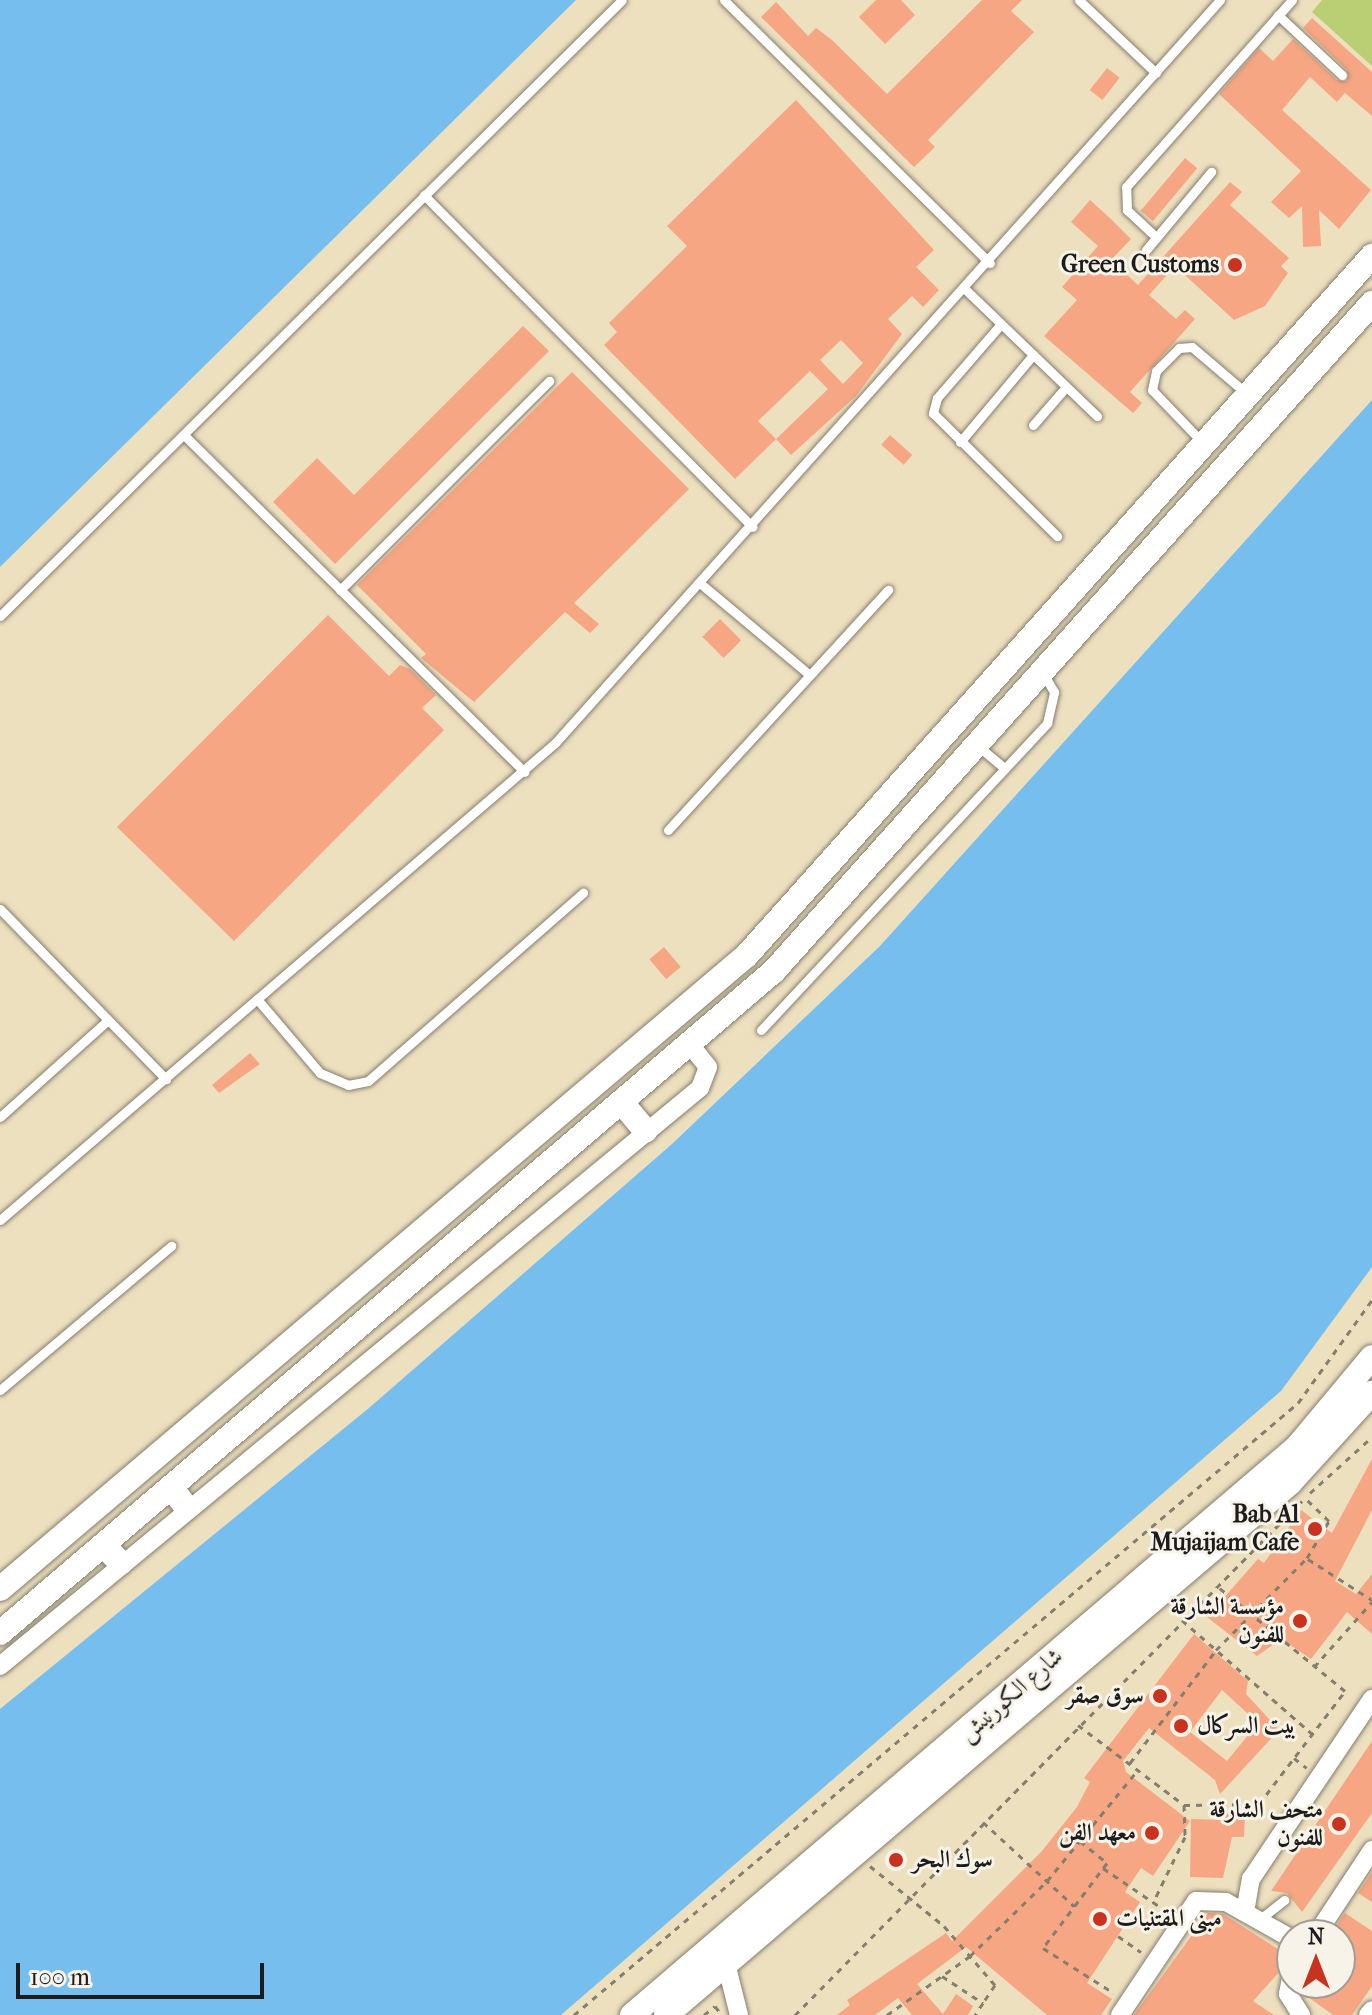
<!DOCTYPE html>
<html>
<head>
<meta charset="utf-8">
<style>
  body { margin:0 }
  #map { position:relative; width:1372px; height:2015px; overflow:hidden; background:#ede0bf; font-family:"IM FELL French Canon",Amiri,serif }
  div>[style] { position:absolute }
  .green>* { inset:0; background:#bacf73 }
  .water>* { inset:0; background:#76beee }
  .building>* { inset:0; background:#f6a683; transform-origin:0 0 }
  .path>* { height:3px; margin-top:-1.5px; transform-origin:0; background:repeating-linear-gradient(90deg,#847e6e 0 6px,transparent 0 12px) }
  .roads { filter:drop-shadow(0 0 2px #847e6e) drop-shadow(0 0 2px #847e6e) }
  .lane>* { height:9px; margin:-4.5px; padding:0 4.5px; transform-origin:4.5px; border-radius:4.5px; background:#fff }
  .street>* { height:18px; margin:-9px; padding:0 9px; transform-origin:9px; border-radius:9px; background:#fff }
  .secondary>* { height:24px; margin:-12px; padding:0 12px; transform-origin:12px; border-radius:12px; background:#fff }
  .dots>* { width:22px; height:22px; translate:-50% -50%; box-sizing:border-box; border:4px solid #f7f3e8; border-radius:50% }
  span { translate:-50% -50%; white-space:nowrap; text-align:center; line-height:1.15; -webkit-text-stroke:6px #f7f3e8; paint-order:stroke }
  .poi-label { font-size:24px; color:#1c1c1c; font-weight:700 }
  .right { translate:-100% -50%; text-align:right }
  .left { translate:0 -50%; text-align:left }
  .street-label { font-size:24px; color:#1c1c1c }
  .north { position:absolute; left:1276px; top:1919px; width:80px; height:80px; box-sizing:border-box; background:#f7f3e8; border:2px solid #9f9d96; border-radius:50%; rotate:0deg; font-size:22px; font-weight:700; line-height:32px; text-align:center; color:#1c1c1c }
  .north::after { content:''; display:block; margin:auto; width:28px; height:36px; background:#c8321e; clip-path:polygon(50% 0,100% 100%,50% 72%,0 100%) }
  .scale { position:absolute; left:16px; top:1963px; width:248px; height:36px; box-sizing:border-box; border:4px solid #1c1c1c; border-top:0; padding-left:10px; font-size:24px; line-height:28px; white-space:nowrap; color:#1c1c1c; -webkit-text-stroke:6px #f7f3e8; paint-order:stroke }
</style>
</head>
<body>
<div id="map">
  <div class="green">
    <div style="clip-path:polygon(1322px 0,1372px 0,1372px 66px,1312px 12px)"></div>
  </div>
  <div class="water">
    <div style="clip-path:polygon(0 0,576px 0,0 567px)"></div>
    <div style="clip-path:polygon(1372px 400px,1372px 1267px,1281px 1391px,561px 2015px,0 2015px,0 1709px,369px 1408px,672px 1144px,880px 946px)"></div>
  </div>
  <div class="building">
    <div style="clip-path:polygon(876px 0,901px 0,915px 15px,885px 44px,859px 17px)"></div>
    <div style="clip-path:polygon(982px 0,1022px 0,1011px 11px,1034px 32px,928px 140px,935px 147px,914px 167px,761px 17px,776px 2px,808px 36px,816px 28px,832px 40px,887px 94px)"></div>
    <div style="clip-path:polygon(1312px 18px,1372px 72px,1372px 116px,1345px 93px,1337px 102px,1310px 77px,1282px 110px,1371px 190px,1339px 229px,1319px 210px,1321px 246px,1303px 247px,1302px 206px,1289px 218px,1271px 202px,1301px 171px,1219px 94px,1259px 48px,1273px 61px,1293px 39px,1337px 80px,1347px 81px,1347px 70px,1303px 28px)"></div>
    <div style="left:1107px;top:68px;width:16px;height:28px;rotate:38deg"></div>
    <div style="clip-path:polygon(evenodd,796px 100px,934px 250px,916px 267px,939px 290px,923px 307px,912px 296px,888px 319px,902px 334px,856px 396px,791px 455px,776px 439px,735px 479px,604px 345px,617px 332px,609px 323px,687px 246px,667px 226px,796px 100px,841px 340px,863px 363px,843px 384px,820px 360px,841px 340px,796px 100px,810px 371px,828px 389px,776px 439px,758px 421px,810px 371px)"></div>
    <div style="left:1185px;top:158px;width:16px;height:69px;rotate:40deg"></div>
    <div style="clip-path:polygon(1230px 182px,1242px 192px,1230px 205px,1289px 258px,1281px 266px,1288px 273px,1265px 306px,1234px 320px,1175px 266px,1149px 295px,1176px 319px,1185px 310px,1195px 319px,1130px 392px,1142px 403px,1133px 413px,1044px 336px,1077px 300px,1062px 287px,1098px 246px,1071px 222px,1090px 200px,1112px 220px,1131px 239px,1111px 260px,1138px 285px)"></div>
    <div style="clip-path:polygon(523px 326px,549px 351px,335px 564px,273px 502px,317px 458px,354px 495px)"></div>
    <div style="clip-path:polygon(572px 372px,689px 489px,574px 603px,599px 624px,590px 633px,565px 612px,474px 702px,421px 658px,426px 654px,357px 585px)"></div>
    <div style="left:890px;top:435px;width:30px;height:13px;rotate:42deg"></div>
    <div style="clip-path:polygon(328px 615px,389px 676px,400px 665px,410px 669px,436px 695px,422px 708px,444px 730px,234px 941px,117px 827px)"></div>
    <div style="left:720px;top:619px;width:30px;height:25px;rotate:45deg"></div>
    <div style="left:664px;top:947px;width:26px;height:19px;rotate:50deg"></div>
    <div style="clip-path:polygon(250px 1053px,260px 1064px,219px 1093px,212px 1085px)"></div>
    <div style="clip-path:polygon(1372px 1459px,1372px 1510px,1335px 1581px,1356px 1594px,1372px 1574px,1372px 1634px,1347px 1612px,1311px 1659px,1281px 1639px,1257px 1656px,1207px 1617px,1258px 1559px,1264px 1563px,1301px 1510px,1332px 1533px)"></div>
    <div style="clip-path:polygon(evenodd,1194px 1634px,1248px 1681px,1246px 1694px,1279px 1730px,1220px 1794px,1215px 1780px,1149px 1728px,1123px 1761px,1126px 1772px,1190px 1821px,1153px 1876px,1141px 1868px,1125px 1892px,1140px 1902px,1087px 1983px,1112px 1999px,1101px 2015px,1047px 2015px,966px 1947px,917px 1984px,943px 2014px,956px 1994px,973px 2006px,968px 2015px,912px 2015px,898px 1998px,875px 2015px,837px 2015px,850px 2005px,847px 2000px,946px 1933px,952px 1941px,1042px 1851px,1077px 1807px,1090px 1782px,1084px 1778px,1194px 1634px,1222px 1690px,1258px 1723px,1227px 1761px,1190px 1732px,1222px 1690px)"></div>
    <div style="clip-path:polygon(1372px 1741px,1372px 1813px,1302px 1912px,1287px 1893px,1271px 1891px)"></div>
    <div style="clip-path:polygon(1222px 1813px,1245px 1813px,1244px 1837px,1232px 1837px,1223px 1878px,1190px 1877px,1191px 1819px,1222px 1820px)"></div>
    <div style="clip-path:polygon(1372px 1872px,1372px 1902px,1358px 1893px)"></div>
    <div style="clip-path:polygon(1208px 1913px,1223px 1914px,1292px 1958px,1253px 2001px,1274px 2015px,1134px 2015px)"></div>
    <div style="clip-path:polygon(1345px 1913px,1372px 1931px,1372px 1986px,1352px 2015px,1333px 2015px,1301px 1992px,1302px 1983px,1340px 1983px,1340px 1935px,1330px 1935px)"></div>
  </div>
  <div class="path">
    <div style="left:1310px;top:1493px;width:84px;rotate:-42.1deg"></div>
    <div style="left:1308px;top:1559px;width:76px;rotate:32.6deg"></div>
    <div style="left:1182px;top:1620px;width:173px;rotate:41.2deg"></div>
    <div style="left:1314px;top:1667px;width:87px;rotate:-48.3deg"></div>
    <div style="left:1078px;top:1725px;width:133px;rotate:37deg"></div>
    <div style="left:1184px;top:1805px;width:32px;rotate:88deg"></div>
    <div style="left:1185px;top:1837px;width:73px;rotate:115.9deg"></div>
    <div style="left:1294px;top:1758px;width:16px;rotate:38deg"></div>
    <div style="left:1130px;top:1763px;width:142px;rotate:-52.7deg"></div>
    <div style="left:1216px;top:1650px;width:129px;rotate:-45.3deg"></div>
    <div style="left:1307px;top:1558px;width:43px;rotate:-59.3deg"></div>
    <div style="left:1329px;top:1521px;width:33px;rotate:-136deg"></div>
    <div style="left:1184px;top:1805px;width:75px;rotate:-0.8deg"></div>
    <div style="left:1259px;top:1804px;width:142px;rotate:-52.7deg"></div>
    <div style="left:1345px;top:1691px;width:166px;rotate:-140.6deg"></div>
    <div style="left:983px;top:1822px;width:124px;rotate:42.7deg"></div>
    <div style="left:1080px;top:1841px;width:35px;rotate:39deg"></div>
    <div style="left:1107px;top:1863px;width:106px;rotate:127deg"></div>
    <div style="left:1043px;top:1948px;width:84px;rotate:32.4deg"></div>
    <div style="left:870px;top:1866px;width:95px;rotate:39deg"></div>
    <div style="left:944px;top:1926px;width:78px;rotate:49.2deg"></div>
    <div style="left:995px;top:1985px;width:22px;rotate:124deg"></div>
    <div style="left:1103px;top:1868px;width:80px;rotate:34.3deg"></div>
    <div style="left:1118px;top:1936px;width:28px;rotate:35deg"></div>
    <div style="left:942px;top:1976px;width:49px;rotate:33.4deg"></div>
    <div style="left:983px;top:2003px;width:14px;rotate:124deg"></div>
    <div style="left:574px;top:2015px;width:948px;rotate:-40.21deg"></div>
    <div style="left:1298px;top:1403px;width:127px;rotate:-54.3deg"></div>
    <div style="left:704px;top:2015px;width:14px;rotate:-39deg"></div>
    <div style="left:715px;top:2006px;width:10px;rotate:53deg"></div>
    <div style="left:795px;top:2015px;width:722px;rotate:-45.39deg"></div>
    <div style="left:887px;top:2015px;width:102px;rotate:-35.4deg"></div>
    <div style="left:970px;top:1956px;width:107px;rotate:-44.2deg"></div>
    <div style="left:1047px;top:1881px;width:144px;rotate:-50.7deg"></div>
  </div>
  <div class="roads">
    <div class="lane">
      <div style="left:724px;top:0;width:374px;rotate:44.7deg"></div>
      <div style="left:1079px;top:0;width:106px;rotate:43.5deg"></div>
      <div style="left:1278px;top:15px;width:88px;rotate:43.2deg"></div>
      <div style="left:424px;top:195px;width:467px;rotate:45.3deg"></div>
      <div style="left:1156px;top:237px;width:40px;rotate:-137deg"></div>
      <div style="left:1127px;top:210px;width:23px;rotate:-92deg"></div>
      <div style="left:1126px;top:187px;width:250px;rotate:-48.4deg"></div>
      <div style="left:1146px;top:250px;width:102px;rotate:-50.2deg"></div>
      <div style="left:966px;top:290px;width:182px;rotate:43.9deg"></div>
      <div style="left:1001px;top:324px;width:98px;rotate:130.9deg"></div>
      <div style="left:937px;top:398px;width:16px;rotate:105deg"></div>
      <div style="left:933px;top:413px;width:175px;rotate:44.8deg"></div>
      <div style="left:1033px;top:425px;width:50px;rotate:-49deg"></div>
      <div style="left:184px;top:435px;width:479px;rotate:44.7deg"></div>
      <div style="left:960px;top:442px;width:114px;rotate:-50deg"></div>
      <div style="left:1204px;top:444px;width:75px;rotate:-133.9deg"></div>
      <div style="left:1152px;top:390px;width:19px;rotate:-78deg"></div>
      <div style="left:1156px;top:371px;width:33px;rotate:-45deg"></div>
      <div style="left:1179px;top:348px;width:13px;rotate:-4deg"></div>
      <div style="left:1192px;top:347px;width:72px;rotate:40.5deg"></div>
      <div style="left:701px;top:584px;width:142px;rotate:39.9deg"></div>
      <div style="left:340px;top:590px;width:296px;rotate:-45deg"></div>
      <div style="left:0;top:616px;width:875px;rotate:-44.72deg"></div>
      <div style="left:978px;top:746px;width:35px;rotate:40deg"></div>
      <div style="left:668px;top:830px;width:326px;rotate:-47.5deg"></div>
      <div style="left:0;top:909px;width:238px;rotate:45.7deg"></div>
      <div style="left:257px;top:999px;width:97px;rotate:49.6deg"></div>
      <div style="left:320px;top:1073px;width:30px;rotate:23deg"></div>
      <div style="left:348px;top:1085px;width:20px;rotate:-11deg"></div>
      <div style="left:368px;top:1081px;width:286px;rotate:-41.2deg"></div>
      <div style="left:761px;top:1030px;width:420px;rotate:-47deg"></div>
      <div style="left:1047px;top:723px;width:32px;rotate:-77deg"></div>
      <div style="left:1054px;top:692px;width:22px;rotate:-120deg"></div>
      <div style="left:0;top:1117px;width:145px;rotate:-41.9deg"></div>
      <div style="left:0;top:1220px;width:732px;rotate:-40.68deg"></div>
      <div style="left:555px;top:743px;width:997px;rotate:-48.17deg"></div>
      <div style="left:0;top:1390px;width:224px;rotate:-40.1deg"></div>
      <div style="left:1260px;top:1919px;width:31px;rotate:-38deg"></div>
    </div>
    <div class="street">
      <div style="left:0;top:1666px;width:908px;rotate:-39.55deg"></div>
      <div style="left:700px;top:1088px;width:22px;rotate:-69deg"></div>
      <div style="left:708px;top:1067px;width:27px;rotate:-129deg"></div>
      <div style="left:1245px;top:1912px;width:34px;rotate:-80deg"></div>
      <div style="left:1251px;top:1879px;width:217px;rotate:-56.1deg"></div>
      <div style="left:1316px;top:1935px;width:102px;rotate:-56.6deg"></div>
      <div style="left:726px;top:1963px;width:54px;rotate:76deg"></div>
      <div style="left:1292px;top:1973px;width:21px;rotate:101deg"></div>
      <div style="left:1288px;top:1994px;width:25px;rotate:58deg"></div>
      <div style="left:1120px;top:2015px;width:137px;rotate:-56.3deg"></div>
      <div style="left:1196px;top:1901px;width:30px;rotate:2deg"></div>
      <div style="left:1226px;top:1902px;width:76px;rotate:29.3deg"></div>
      <div style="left:1368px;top:2015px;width:6px;rotate:-51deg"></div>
    </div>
    <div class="secondary">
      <div style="left:623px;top:1104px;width:35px;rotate:50deg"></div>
      <div style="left:171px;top:1487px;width:25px;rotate:53deg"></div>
      <div style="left:103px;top:1545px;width:25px;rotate:45deg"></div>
      <div style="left:0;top:1589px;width:980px;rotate:-40.32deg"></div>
      <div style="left:747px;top:955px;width:938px;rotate:-48.2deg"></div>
      <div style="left:0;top:1633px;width:1018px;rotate:-40.54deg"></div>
      <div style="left:774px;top:971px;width:897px;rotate:-48.16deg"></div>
      <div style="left:632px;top:2015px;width:875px;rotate:-40.5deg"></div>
      <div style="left:1297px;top:1447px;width:117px;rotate:-50.2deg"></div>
      <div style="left:666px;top:2015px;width:820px;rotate:-40.45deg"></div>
      <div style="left:1290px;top:1483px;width:122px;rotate:-47.7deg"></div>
    </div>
  </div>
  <div class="dots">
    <div style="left:1235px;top:265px;background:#c8321e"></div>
    <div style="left:1315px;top:1529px;background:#c8321e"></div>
    <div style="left:1300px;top:1621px;background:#c8321e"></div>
    <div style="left:1160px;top:1696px;background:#c8321e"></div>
    <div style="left:1181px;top:1726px;background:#c8321e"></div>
    <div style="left:1339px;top:1824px;background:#c8321e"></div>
    <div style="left:1152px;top:1833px;background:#c8321e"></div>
    <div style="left:896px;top:1860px;background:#c8321e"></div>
    <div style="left:1100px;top:1919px;background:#c8321e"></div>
  </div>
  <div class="poi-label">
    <span class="right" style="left:1219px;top:265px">Green Customs</span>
    <span class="right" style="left:1299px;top:1529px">Bab Al<br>Mujaijam Cafe</span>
    <span class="right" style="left:1284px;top:1621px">مؤسسة الشارقة<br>للفنون</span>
    <span class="right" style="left:1144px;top:1696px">سوق صقر</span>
    <span class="left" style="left:1197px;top:1726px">بيت السركال</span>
    <span class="right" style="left:1323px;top:1824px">متحف الشارقة<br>للفنون</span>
    <span class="right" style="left:1136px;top:1833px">معهد الفن</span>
    <span class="left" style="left:912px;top:1860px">سوك البحر</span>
    <span class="left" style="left:1116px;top:1919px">مبنى المقتنيات</span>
  </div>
  <div class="street-label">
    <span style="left:1011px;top:1695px;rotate:-41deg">شارع الكورنيش</span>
  </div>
  <div class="north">N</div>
  <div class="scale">100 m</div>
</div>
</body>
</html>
